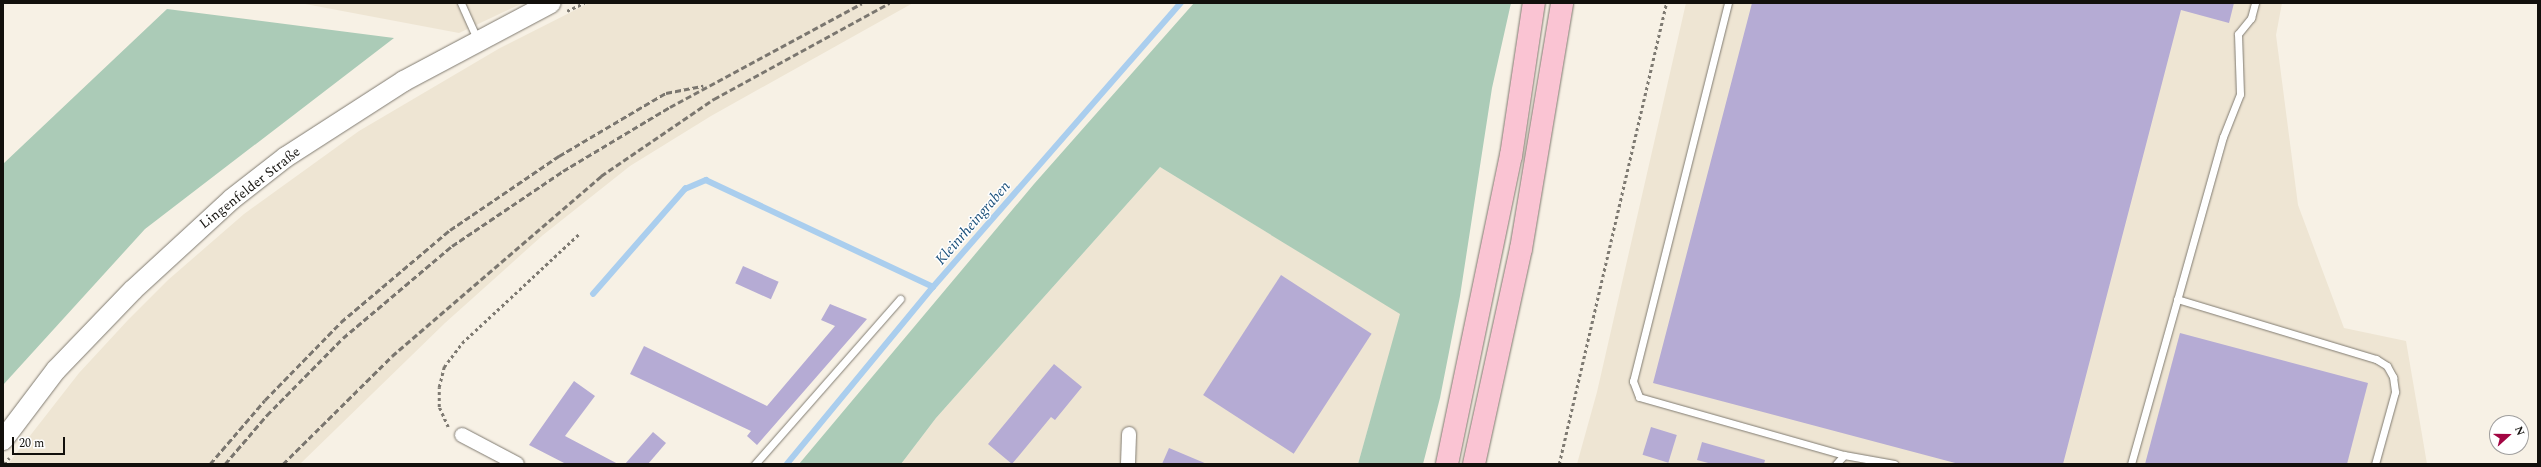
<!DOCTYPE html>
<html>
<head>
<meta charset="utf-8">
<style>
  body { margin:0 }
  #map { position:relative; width:2541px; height:467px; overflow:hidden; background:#f7f1e5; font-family:Spectral,serif }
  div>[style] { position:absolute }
  .built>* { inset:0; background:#eee5d3 }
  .green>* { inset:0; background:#abcbb7 }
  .stream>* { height:5.5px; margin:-2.75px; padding:0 2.75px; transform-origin:2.75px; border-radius:2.75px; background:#aaceee }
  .building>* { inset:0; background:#b5abd4; transform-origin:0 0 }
  .path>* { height:2.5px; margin-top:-1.25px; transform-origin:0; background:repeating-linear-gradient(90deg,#7e7a72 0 3px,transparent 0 6px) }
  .roads { filter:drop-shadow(0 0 1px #807b71) drop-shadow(0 0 1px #807b71) }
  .service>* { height:7px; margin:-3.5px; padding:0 3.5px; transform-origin:3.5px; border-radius:3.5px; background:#fff }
  .minor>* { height:14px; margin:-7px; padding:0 7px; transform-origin:7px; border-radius:7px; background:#fff }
  .secondary>* { height:20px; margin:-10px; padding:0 10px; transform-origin:10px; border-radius:10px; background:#fff }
  .trunk>* { height:22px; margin:-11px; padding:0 11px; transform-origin:11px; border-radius:11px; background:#fac4d3 }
  .rail>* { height:3px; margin-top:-1.5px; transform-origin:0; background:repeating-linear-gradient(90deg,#7a766f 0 6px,transparent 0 9px) }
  span { translate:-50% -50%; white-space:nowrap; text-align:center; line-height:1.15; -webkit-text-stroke:3px #fff; paint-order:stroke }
  .street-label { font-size:14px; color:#12100c }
  .water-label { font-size:15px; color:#1b507a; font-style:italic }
  .frame { position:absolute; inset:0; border:4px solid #12100c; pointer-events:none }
  .north { position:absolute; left:2489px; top:415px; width:40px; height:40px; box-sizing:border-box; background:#fff; border:1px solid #a09f9e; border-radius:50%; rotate:69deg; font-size:11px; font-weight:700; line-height:16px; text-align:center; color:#12100c }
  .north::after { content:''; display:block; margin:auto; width:14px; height:18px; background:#a20542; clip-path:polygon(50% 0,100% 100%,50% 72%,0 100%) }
  .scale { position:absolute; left:12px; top:437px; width:53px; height:18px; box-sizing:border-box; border:2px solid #12100c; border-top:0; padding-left:5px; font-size:12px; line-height:14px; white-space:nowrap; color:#12100c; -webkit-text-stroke:3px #fff; paint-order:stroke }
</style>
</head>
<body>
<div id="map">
  <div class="built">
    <div style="clip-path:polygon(300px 3px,523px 3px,459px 33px)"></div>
    <div style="clip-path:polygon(589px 3px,913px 3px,711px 116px,630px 166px,543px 235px,445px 323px,300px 464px,8px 464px,79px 373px,128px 320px,168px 280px,244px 214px,359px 131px,500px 48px)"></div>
    <div style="clip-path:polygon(1686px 3px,2282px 3px,2276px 35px,2298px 205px,2344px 328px,2406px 341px,2427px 464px,1577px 464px,1597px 392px)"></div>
    <div style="clip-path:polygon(1160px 167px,1401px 314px,1358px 464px,901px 464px,936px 418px)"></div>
  </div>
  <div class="green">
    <div style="clip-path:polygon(1194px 3px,1511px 3px,1492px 88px,1460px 296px,1440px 398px,1423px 464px,1358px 464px,1400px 314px,1160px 167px,936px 418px,901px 464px,799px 464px,1034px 184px)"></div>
    <div style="clip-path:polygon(167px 9px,394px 38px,145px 229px,3px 385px,3px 164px)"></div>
  </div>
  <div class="stream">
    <div style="left:593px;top:294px;width:140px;rotate:-48.8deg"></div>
    <div style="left:685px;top:189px;width:23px;rotate:-23deg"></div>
    <div style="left:706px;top:180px;width:251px;rotate:25.2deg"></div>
    <div style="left:787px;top:464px;width:229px;rotate:-50.5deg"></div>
    <div style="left:933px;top:287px;width:377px;rotate:-48.9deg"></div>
  </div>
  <div class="building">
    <div style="clip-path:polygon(1752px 3px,2234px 3px,2229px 23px,2181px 10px,2063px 464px,1959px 464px,1653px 383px)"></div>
    <div style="left:743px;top:266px;width:39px;height:19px;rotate:24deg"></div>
    <div style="left:1281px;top:275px;width:108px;height:143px;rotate:33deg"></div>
    <div style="clip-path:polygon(830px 304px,867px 319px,757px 445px,747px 436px,751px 431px,630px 374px,644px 346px,767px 406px,835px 326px,821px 320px)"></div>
    <div style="clip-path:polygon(2180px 333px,2368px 383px,2347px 464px,2145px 464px)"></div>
    <div style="clip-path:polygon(1054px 364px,1082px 387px,1055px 420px,1051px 417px,1012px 464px,988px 444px)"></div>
    <div style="clip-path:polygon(574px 381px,595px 396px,565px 436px,618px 464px,566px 464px,529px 445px)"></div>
    <div style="left:1651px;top:427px;width:27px;height:29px;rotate:17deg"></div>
    <div style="clip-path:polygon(653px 432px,666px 443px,648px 464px,625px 464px)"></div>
    <div style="clip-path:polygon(1702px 442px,1765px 460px,1764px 464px,1712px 464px,1697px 460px)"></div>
    <div style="clip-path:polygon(1169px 448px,1207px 464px,1162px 464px)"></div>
  </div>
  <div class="path">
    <div style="left:567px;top:11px;width:19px;rotate:-25deg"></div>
    <div style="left:448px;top:427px;width:22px;rotate:-114deg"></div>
    <div style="left:439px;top:407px;width:20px;rotate:-90deg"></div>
    <div style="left:439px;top:387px;width:21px;rotate:-76deg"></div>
    <div style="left:444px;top:367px;width:30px;rotate:-53deg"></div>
    <div style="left:462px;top:343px;width:160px;rotate:-43deg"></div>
    <div style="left:4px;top:464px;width:8px;rotate:-50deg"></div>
    <div style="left:1559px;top:464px;width:473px;rotate:-76.9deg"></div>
  </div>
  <div class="roads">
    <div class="service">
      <div style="left:461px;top:3px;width:42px;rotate:65.9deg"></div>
      <div style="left:1728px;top:3px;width:390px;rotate:104.1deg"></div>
      <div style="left:1633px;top:381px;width:17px;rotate:69deg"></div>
      <div style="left:1639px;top:397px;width:213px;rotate:15.8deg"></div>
      <div style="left:1844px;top:455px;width:51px;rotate:10.2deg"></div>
      <div style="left:2177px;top:299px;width:208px;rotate:16.8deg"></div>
      <div style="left:2376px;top:359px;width:13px;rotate:32deg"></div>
      <div style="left:2387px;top:366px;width:13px;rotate:61deg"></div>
      <div style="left:2393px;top:377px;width:15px;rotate:82deg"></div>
      <div style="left:2395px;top:392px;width:75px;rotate:105.5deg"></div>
      <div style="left:755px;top:464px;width:220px;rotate:-48.7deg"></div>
      <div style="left:1836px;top:464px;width:12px;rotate:-48deg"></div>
      <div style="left:2131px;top:464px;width:340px;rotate:-74.3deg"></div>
      <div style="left:2223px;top:137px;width:46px;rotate:-68.4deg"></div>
      <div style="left:2240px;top:94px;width:60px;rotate:-91.9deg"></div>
      <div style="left:2238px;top:34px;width:21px;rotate:-51deg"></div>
      <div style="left:2251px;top:18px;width:16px;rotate:-75deg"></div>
    </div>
    <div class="minor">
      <div style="left:462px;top:435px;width:62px;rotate:27.8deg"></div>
      <div style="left:1128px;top:464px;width:30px;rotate:-88deg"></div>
    </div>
    <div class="secondary">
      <div style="left:3px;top:440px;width:88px;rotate:-52.9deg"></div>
      <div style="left:56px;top:370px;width:111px;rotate:-46.1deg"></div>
      <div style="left:133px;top:290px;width:134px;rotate:-42.6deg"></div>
      <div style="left:232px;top:199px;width:68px;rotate:-37.9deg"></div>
      <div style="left:286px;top:157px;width:140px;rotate:-32.8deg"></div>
      <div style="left:404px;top:81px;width:166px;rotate:-28deg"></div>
    </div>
    <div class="trunk">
      <div style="left:1447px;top:464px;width:315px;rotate:-78.3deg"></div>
      <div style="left:1511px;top:156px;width:155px;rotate:-81.5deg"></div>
      <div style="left:1474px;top:464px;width:220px;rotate:-77.7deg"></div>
      <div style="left:1521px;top:249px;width:249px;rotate:-80.5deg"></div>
    </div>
  </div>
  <div class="rail">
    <div style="left:210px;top:464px;width:84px;rotate:-49.3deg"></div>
    <div style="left:265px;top:400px;width:109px;rotate:-45.7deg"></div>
    <div style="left:341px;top:322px;width:143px;rotate:-40.2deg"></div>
    <div style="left:450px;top:230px;width:132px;rotate:-34.2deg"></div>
    <div style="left:559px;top:156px;width:108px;rotate:-30.6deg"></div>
    <div style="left:652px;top:101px;width:16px;rotate:-30deg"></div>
    <div style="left:666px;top:93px;width:38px;rotate:-11deg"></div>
    <div style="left:225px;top:464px;width:65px;rotate:-49.4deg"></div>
    <div style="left:267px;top:415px;width:108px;rotate:-45.4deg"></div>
    <div style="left:343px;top:338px;width:143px;rotate:-40.2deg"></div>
    <div style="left:452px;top:246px;width:134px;rotate:-34deg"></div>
    <div style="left:563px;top:171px;width:125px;rotate:-30.9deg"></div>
    <div style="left:670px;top:107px;width:218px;rotate:-28.4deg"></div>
    <div style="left:283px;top:464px;width:153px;rotate:-44.7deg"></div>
    <div style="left:392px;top:356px;width:276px;rotate:-40.7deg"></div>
    <div style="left:601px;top:176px;width:137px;rotate:-34.3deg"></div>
    <div style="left:714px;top:99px;width:200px;rotate:-28.7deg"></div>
  </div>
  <div class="street-label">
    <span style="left:250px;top:188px;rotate:-38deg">Lingenfelder Straße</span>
  </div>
  <div class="water-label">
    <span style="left:973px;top:223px;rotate:-49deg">Kleinrheingraben</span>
  </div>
  <div class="frame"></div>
  <div class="north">N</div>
  <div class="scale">20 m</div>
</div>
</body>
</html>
